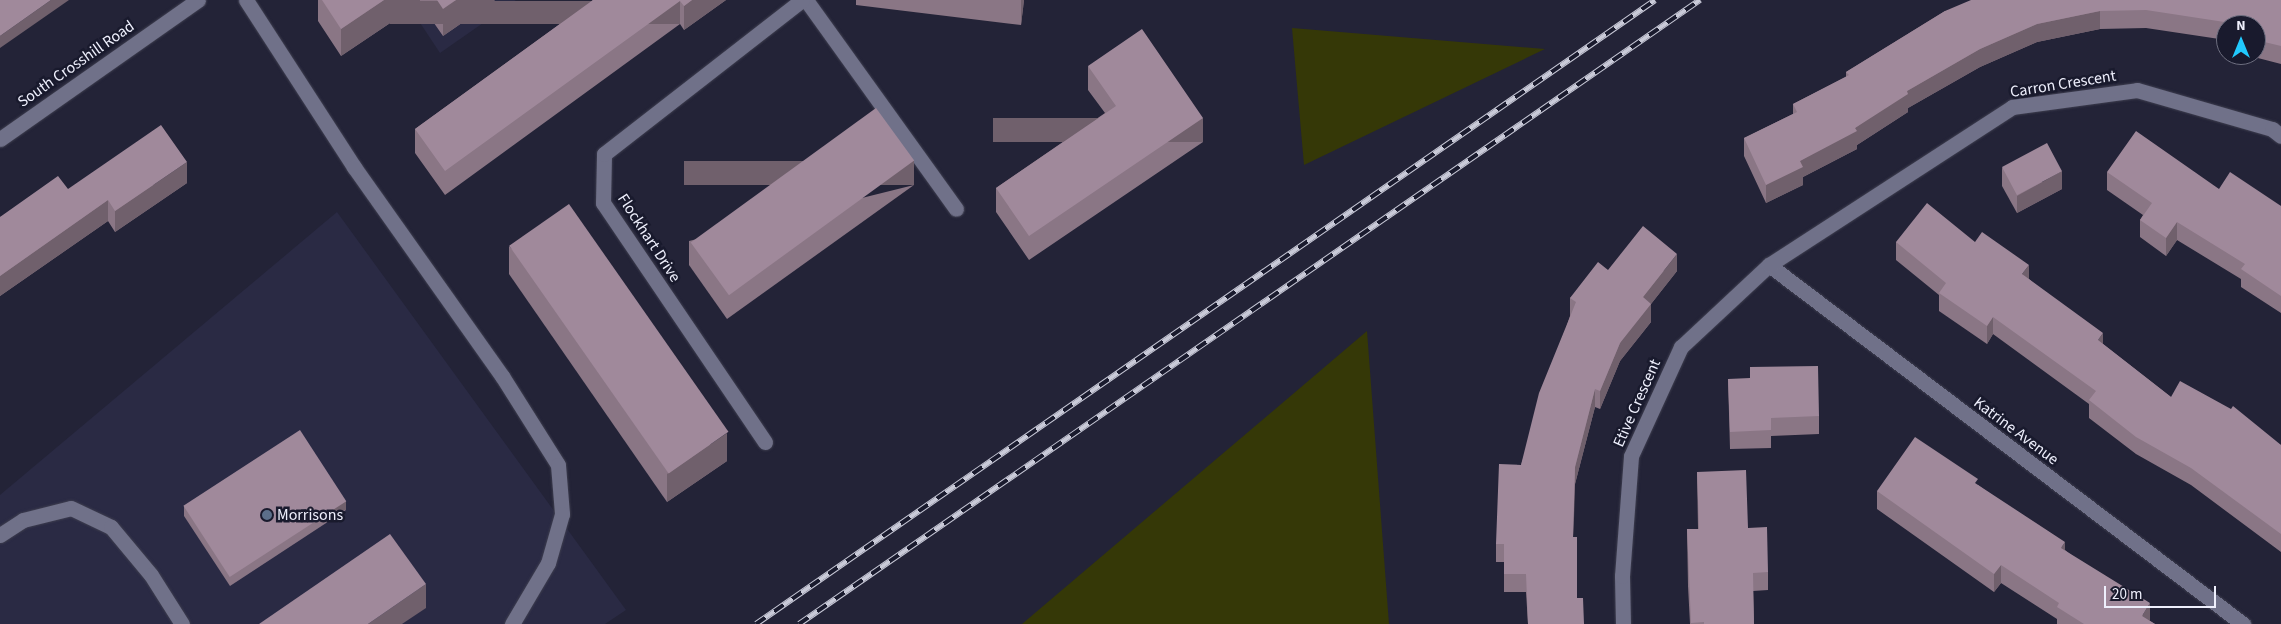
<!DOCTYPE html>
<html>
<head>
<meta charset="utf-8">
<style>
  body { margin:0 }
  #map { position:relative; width:2281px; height:624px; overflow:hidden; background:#232337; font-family:"Source Sans 3",sans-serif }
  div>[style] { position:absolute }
  .built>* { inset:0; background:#2a2a44 }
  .green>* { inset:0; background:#353807 }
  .roads { filter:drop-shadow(0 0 1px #3e3e4f) drop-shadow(0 0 1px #3e3e4f) }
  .minor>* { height:15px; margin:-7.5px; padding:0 7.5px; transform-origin:7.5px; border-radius:7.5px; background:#707189 }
  .rail>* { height:5.5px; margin-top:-2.75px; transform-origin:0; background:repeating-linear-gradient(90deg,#191a2d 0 11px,#c9cad8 0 22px); box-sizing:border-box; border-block:1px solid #c9cad8 }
  .wall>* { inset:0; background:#8a7685 }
  .shaded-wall>* { inset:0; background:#70606c; transform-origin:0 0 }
  .building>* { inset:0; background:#a0899b; transform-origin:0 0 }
  .dots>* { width:14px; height:14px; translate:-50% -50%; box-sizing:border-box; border:2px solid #191a2d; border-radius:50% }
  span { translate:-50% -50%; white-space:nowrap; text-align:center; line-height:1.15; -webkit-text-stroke:5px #191a2d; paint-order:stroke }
  .street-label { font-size:16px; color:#eeeffc }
  .poi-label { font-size:16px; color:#eeeffc }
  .left { translate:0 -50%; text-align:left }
  .north { position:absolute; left:2216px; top:15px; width:50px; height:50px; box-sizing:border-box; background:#191a2d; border:1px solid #6e6f80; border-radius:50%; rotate:0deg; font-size:14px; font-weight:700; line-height:20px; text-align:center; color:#eeeffc }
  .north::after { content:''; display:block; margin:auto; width:18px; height:22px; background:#21c9fd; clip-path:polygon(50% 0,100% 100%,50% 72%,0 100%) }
  .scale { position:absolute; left:2104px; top:586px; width:112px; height:22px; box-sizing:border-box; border:2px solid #eeeffc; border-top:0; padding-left:6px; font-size:15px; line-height:18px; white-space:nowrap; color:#eeeffc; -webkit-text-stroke:4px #191a2d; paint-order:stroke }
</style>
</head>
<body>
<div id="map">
  <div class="built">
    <div style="clip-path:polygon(405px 0,516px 0,440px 53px)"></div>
    <div style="clip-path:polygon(337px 212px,626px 610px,605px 624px,0 624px,0 495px)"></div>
  </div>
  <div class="green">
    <div style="clip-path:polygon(1292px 28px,1545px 49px,1304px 165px)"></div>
    <div style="clip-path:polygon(1367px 331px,1389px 624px,1022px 624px)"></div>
  </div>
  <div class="roads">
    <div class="minor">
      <div style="left:246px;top:0;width:199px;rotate:57.1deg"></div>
      <div style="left:354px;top:167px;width:256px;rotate:54.7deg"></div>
      <div style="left:502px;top:376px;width:105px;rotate:57.8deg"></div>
      <div style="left:558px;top:465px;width:49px;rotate:85.3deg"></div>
      <div style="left:562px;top:514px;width:51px;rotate:105.9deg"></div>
      <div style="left:548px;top:563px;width:71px;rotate:120.5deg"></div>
      <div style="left:806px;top:0;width:257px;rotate:54.3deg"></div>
      <div style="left:0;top:139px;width:242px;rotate:-35.1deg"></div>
      <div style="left:1769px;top:265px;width:595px;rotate:37.14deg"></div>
      <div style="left:765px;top:442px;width:289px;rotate:-124.1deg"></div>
      <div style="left:603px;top:203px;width:49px;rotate:-88.8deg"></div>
      <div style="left:604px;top:154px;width:251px;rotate:-37.9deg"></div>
      <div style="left:0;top:535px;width:27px;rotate:-33deg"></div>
      <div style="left:23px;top:520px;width:49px;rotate:-14deg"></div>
      <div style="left:71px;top:508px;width:44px;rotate:25.4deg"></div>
      <div style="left:111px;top:527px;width:62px;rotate:50.2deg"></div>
      <div style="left:151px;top:575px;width:58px;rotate:57.7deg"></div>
      <div style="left:1623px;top:624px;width:48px;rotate:-91.2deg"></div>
      <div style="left:1622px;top:576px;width:120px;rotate:-85.7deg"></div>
      <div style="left:1631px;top:456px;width:120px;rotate:-65.4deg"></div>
      <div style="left:1681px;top:347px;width:120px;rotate:-43deg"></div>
      <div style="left:1769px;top:265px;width:290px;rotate:-33deg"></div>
      <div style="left:2012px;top:107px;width:126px;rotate:-7.7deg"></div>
      <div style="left:2137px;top:90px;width:141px;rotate:16.1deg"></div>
      <div style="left:2272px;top:129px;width:11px;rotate:38deg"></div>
    </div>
  </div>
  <div class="rail">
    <div style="left:756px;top:624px;width:1094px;rotate:-34.76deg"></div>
    <div style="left:799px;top:624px;width:1096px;rotate:-34.71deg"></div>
  </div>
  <div class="wall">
    <div style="clip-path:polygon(318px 0,495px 0,443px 36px,420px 3px,341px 56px,318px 21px)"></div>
    <div style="clip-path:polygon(593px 0,726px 0,684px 30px,680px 24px,445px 195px,415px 153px,415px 129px)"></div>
    <div style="clip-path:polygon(856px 0,1024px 0,1021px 25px,856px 5px)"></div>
    <div style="clip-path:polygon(2281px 0,2281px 64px,2246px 55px,2256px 55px,2256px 25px,2226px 25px,2226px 40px,2146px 28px,2100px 29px,2037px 42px,1980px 67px,1908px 108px,1908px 112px,1857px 145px,1857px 149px,1803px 177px,1803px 185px,1766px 203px,1744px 156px,1744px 138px,1793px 114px,1793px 104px,1846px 77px,1846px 72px,1945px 11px)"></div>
    <div style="clip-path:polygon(1088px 66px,1203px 142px,1029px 260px,996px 212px,996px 188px,1105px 113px,1088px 90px)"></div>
    <div style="clip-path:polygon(2002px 168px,2062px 189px,2017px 213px,2002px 186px)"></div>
    <div style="clip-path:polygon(2107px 172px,2219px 189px,2281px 206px,2281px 313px,2241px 287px,2241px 279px,2177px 240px,2166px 256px,2140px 237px,2140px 220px,2143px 215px,2107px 190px)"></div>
    <div style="clip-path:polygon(187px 183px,115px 232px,108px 221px,0 296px,0 217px,68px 189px)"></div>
    <div style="clip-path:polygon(914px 185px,727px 319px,689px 265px,689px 241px)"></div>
    <div style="clip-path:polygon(1896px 242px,1975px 242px,2029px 279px,2103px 344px,2171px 397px,2281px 445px,2281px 552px,2191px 485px,2136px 454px,2089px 418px,2089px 404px,1993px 334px,1987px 344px,1939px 311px,1939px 295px,1896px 260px)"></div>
    <div style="clip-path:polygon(509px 246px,727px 461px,667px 502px,509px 274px)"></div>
    <div style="clip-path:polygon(1608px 270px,1677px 271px,1651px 304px,1651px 322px,1620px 361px,1600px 409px,1595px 407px,1575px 484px,1573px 537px,1577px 598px,1584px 624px,1528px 624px,1526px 592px,1504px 592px,1504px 562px,1496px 562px,1496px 544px,1521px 465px,1570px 316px,1570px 298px)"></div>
    <div style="clip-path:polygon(1728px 379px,1819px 416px,1819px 434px,1771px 436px,1771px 448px,1730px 449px)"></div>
    <div style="clip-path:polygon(1697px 472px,1748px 528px,1768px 572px,1768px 590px,1753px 591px,1754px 624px,1690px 624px,1688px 586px,1687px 529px,1698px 529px)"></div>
    <div style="clip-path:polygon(1978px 485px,2065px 550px,2150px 621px,2155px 624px,2057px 624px,2057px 619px,2001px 583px,1994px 592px,1877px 509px,1877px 491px)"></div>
    <div style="clip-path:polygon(184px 506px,346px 510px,230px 586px,184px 516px)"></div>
  </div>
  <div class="shaded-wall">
    <div style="clip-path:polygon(51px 0,69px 0,0 48px,0 36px)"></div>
    <div style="clip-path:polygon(384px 0,420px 0,420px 3px,341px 56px,341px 29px)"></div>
    <div style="clip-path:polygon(456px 0,495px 0,443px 36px,443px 9px)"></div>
    <div style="clip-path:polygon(692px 0,726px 0,684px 30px,684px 6px)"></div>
    <div style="clip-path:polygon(1021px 0,1024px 0,1021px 25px)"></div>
    <div style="left:680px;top:1px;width:23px;height:290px;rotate:90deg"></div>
    <div style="clip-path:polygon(2100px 11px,2100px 29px,2037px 42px,1980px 67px,1908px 108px,1908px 112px,1857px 145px,1857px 149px,1803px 177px,1803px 185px,1766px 203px,1766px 185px,1800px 161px,1855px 128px,1907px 91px,1980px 49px,2037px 24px)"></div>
    <div style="left:1203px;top:118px;width:24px;height:210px;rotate:90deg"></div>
    <div style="left:914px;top:161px;width:24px;height:230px;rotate:90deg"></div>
    <div style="clip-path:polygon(187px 162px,187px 183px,115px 232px,115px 211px)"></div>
    <div style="clip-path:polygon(2062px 171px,2062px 189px,2017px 213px,2017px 196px)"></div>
    <div style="clip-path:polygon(108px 200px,108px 221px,0 296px,0 276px)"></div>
    <div style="clip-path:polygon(2177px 222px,2177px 240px,2166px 256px,2166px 238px)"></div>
    <div style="clip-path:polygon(1677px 254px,1677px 271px,1651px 304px,1651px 322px,1620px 361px,1600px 409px,1600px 391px,1620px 343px,1643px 297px)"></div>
    <div style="clip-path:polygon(2029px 265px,2029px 283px,2022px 274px)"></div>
    <div style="clip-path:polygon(1993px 317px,1993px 334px,1987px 344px,1987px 326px)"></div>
    <div style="clip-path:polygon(2103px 333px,2103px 351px,2098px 340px)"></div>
    <div style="clip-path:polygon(1595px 389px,1595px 407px,1575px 484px,1573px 555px,1575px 467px)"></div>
    <div style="clip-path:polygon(727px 433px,727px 461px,667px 502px,667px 474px)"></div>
    <div style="left:346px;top:501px;width:9px;height:139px;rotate:90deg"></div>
    <div style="clip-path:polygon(2065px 542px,2065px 560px,2061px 548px)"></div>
    <div style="clip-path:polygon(2001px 565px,2001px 583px,1994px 592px,1994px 574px)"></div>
    <div style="clip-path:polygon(426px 584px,426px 608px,402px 624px,368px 624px)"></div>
    <div style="clip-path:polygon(2150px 603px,2150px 620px,2148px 624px,2142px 616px)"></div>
  </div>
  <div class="building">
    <div style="clip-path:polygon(0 0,51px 0,0 36px)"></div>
    <div style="clip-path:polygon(322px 0,384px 0,341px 29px)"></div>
    <div style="clip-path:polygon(437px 0,456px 0,443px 9px)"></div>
    <div style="clip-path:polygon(593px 0,692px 0,684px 6px,680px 1px,445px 171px,415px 129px)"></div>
    <div style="clip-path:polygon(1971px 0,2281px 0,2281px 46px,2256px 40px,2256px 25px,2231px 25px,2231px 23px,2146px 10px,2100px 11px,2037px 24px,1980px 49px,1907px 91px,1908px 94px,1855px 128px,1857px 131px,1800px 161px,1803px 167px,1766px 185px,1744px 138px,1797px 112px,1793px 104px,1849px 75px,1846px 72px,1945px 11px)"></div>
    <div style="clip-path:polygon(1142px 29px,1203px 118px,1029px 236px,996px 188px,1116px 106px,1088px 66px)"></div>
    <div style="left:876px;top:108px;width:65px;height:229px;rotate:54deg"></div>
    <div style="clip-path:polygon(161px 125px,187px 162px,115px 211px,108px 200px,0 276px,0 217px,58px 176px,68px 189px)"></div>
    <div style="clip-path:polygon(2136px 131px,2219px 189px,2230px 172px,2281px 206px,2281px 296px,2241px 269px,2245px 264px,2177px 222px,2166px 238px,2140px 220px,2152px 203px,2107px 172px)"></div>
    <div style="left:2047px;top:143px;width:32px;height:51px;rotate:62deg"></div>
    <div style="clip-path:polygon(1927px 203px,1975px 242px,1982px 232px,2029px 265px,2022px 274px,2103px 333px,2098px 340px,2171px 397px,2180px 381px,2231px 409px,2233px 406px,2281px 445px,2281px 534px,2191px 468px,2136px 437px,2089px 400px,2096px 391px,1993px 317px,1987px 326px,1939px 293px,1946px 283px,1896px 242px)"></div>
    <div style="left:569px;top:204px;width:278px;height:73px;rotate:55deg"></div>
    <div style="clip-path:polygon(1643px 226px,1677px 254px,1643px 297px,1651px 304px,1620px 343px,1600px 391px,1595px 389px,1575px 467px,1573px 537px,1577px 537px,1577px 598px,1583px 598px,1584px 624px,1528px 624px,1526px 574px,1504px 574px,1504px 544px,1496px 544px,1499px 464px,1521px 465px,1539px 393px,1576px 302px,1570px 298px,1598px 262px,1608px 270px)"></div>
    <div style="clip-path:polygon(1818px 366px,1819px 416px,1771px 418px,1771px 430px,1730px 432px,1728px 379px,1750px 378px,1750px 367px)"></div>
    <div style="left:300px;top:430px;width:85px;height:139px;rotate:57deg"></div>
    <div style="clip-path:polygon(1915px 437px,1978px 479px,1975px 483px,2065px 542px,2061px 548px,2150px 603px,2142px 616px,2155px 624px,2084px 624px,2057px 607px,2059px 603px,2001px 565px,1994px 574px,1877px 491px)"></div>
    <div style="clip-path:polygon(1746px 470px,1748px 528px,1767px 527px,1768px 572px,1753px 573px,1754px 624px,1704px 624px,1704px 622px,1691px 623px,1687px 529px,1699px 529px,1697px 472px)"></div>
    <div style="clip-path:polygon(390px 534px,426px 584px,368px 624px,259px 624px)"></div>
  </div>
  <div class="dots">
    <div style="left:267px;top:515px;background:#5c6f8a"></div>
  </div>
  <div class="street-label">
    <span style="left:76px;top:64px;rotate:-35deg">South Crosshill Road</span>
    <span style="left:2063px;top:84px;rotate:-9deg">Carron Crescent</span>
    <span style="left:649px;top:238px;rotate:57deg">Flockhart Drive</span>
    <span style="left:1637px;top:403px;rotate:-66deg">Etive Crescent</span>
    <span style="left:2016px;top:431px;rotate:37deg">Katrine Avenue</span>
  </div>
  <div class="poi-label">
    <span class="left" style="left:277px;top:515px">Morrisons</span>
  </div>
  <div class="north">N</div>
  <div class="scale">20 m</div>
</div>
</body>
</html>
